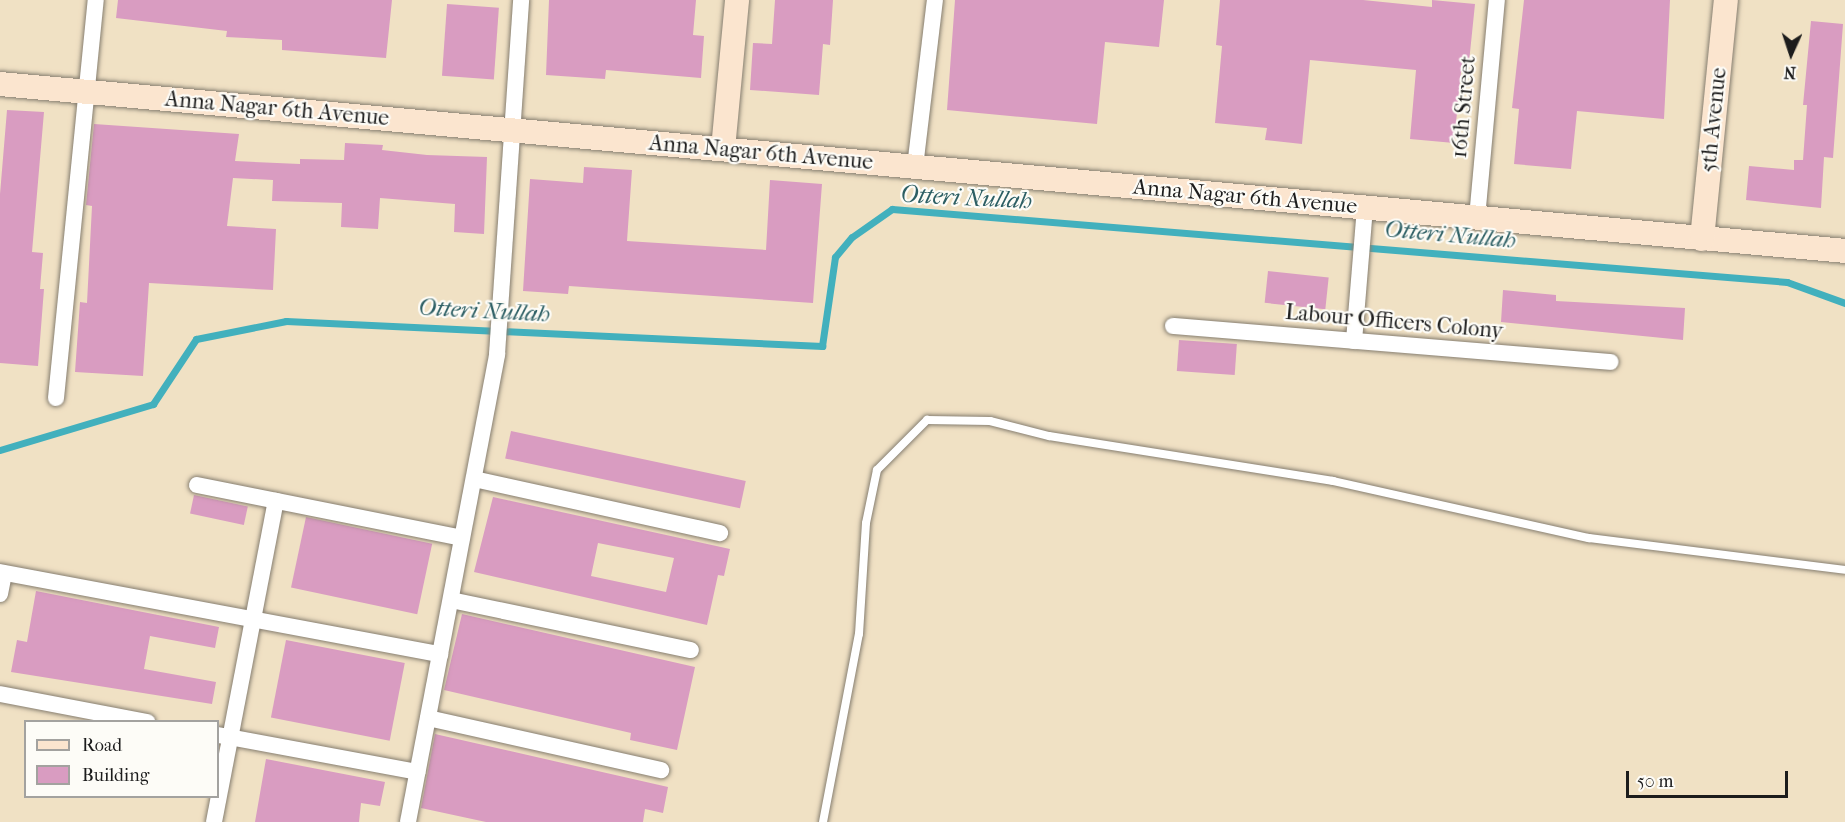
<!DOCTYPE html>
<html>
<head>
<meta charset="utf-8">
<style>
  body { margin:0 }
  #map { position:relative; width:1845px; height:822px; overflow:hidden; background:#f0e1c4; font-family:"IM FELL French Canon",serif }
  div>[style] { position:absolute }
  .stream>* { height:7px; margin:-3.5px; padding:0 3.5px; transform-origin:3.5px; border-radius:3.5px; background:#42b0bd }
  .building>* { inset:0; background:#d99cc1; transform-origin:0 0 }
  .roads { filter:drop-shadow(0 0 2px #867e70) drop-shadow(0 0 2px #867e70) }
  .lane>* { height:8px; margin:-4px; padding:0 4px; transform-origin:4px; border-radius:4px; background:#fff }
  .street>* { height:16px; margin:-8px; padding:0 8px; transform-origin:8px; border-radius:8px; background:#fff }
  .secondary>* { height:24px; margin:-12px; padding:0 12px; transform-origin:12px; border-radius:12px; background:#fbe5cf }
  span { translate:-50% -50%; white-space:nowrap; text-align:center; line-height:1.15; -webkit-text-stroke:4.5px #fdfcf7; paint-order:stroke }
  .street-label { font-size:22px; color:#1c1c1c }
  .water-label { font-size:24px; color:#2d5f64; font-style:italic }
  .legend { position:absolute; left:24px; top:720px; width:195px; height:78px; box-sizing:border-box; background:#fdfcf7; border:2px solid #a3a29f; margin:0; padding:8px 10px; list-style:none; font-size:18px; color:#1c1c1c }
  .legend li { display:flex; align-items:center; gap:12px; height:30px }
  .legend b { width:30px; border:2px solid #a3a29f }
  .north { position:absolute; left:1761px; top:24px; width:60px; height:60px; -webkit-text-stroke:4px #fdfcf7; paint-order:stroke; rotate:183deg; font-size:16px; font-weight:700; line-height:24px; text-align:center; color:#1c1c1c }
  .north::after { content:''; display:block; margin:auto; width:21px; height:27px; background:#1c1c1c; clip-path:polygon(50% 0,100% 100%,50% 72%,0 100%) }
  .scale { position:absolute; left:1626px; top:771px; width:162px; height:27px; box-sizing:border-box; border:3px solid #1c1c1c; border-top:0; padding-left:8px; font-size:18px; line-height:21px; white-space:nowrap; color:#1c1c1c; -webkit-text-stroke:4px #fdfcf7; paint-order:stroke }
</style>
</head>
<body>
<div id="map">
  <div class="stream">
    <div style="left:0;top:450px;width:160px;rotate:-16.7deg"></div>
    <div style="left:153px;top:404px;width:78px;rotate:-56.5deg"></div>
    <div style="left:196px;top:339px;width:92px;rotate:-11.3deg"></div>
    <div style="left:286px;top:321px;width:537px;rotate:2.67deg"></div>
    <div style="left:822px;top:346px;width:90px;rotate:-81.7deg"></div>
    <div style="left:835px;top:257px;width:26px;rotate:-50deg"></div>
    <div style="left:852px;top:237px;width:49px;rotate:-35deg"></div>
    <div style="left:892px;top:209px;width:898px;rotate:4.66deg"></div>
    <div style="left:1787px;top:282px;width:62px;rotate:19.9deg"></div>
  </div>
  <div class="building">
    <div style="clip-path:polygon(118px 0,392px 0,386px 58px,282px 50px,282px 40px,226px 37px,227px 31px,116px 18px)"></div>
    <div style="clip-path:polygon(549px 0,696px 0,693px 35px,704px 36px,701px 78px,606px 70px,605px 79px,546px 75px)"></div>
    <div style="clip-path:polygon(775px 0,833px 0,830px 45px,823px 44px,819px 95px,750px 90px,753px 43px,772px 44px)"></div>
    <div style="clip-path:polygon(955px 0,1164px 0,1159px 47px,1105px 42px,1097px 124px,947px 110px)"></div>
    <div style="clip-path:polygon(1220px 0,1363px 0,1432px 7px,1432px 0,1475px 4px,1468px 72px,1461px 72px,1454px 143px,1410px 139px,1416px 70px,1310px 60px,1302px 144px,1265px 140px,1267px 128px,1215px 123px,1222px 46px,1216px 45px)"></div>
    <div style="clip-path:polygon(1524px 0,1670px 0,1664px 119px,1577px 111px,1571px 169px,1514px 164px,1519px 109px,1512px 108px)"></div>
    <div style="left:447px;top:4px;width:52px;height:72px;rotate:4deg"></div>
    <div style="clip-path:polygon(1811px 21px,1843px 24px,1833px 158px,1824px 157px,1821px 208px,1746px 200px,1749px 166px,1794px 170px,1794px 160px,1803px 160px,1807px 105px,1803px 105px)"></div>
    <div style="clip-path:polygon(7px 110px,44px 112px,32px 252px,43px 253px,40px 289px,44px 289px,38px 366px,0 363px,0 194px)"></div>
    <div style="clip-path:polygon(94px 124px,239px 134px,235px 161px,300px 164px,300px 159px,344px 160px,345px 143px,383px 145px,382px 150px,427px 155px,487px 157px,484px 234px,454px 232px,455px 204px,380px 198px,378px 229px,341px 227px,342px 203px,272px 201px,273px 180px,233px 178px,227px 226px,276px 229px,273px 290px,149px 283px,143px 376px,75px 372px,80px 302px,87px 303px,92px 206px,86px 205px)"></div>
    <div style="clip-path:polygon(584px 167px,632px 170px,627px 241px,766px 250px,770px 180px,822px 184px,813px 303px,569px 286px,568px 294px,523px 291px,530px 179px,583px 183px)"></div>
    <div style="left:1268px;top:271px;width:61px;height:32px;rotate:6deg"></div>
    <div style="clip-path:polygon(1503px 290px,1556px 295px,1556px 301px,1685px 308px,1683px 340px,1501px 322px)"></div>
    <div style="left:1179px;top:340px;width:58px;height:31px;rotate:4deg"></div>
    <div style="left:511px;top:431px;width:240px;height:28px;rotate:12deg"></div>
    <div style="left:194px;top:495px;width:55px;height:19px;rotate:12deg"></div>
    <div style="clip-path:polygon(evenodd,493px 497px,730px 549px,724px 576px,718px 575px,707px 625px,474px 572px,493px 497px,598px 543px,674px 558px,666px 592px,591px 576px,598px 543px)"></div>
    <div style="left:306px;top:517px;width:129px;height:72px;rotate:12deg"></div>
    <div style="clip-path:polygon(36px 591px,219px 627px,215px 648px,150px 636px,144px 669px,216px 682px,212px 704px,11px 672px,17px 640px,27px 642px)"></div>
    <div style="clip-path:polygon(462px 614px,695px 667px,677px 750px,630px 740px,631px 733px,444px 690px)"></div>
    <div style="left:286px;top:640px;width:121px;height:79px;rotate:11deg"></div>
    <div style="clip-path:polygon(435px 734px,668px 787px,663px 813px,645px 809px,643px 822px,486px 822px,421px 808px)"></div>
    <div style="clip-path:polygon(266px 759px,385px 782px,380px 806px,361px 803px,359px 822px,255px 822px)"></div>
  </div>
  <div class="roads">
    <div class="lane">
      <div style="left:823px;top:822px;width:191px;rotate:-79.2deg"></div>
      <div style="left:859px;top:634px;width:111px;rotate:-86.4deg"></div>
      <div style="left:866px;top:523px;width:54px;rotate:-78.3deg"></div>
      <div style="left:877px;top:470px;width:71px;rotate:-45deg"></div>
      <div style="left:927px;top:420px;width:63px;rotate:0.9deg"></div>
      <div style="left:990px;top:421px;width:61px;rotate:14.3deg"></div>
      <div style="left:1049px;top:436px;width:288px;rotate:9deg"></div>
      <div style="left:1333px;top:481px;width:262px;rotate:12.6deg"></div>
      <div style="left:1589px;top:538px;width:258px;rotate:7.1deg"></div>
    </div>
    <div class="street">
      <div style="left:915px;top:167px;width:168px;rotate:-83.2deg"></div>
      <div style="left:1477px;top:218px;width:219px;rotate:-84.8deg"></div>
      <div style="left:1173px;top:326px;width:439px;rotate:4.7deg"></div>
      <div style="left:1354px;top:341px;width:133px;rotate:-85.3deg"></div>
      <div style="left:56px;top:398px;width:400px;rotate:-84.3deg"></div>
      <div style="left:474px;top:479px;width:252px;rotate:12.4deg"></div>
      <div style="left:197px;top:485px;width:270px;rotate:11.3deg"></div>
      <div style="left:0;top:572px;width:448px;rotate:10.6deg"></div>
      <div style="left:0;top:594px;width:21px;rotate:-79deg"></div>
      <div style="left:451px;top:600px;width:245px;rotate:11.8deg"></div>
      <div style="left:0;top:694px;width:150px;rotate:10.8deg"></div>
      <div style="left:428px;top:718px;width:239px;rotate:12.6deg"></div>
      <div style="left:218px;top:735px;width:203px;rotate:10.5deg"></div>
      <div style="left:214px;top:822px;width:327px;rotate:-79.1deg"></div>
      <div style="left:408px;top:822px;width:476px;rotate:-79.2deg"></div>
      <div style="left:497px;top:354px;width:355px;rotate:-86.1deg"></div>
    </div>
    <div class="secondary">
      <div style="left:0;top:84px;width:1853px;rotate:5.17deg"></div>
      <div style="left:723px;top:149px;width:150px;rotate:-84.6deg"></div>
      <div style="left:1702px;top:239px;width:240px;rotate:-84.3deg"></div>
    </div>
  </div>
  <div class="street-label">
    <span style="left:1464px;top:107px;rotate:-85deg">16th Street</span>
    <span style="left:277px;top:109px;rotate:5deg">Anna Nagar 6th Avenue</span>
    <span style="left:1714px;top:120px;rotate:-84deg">5th Avenue</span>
    <span style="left:761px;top:153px;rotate:5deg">Anna Nagar 6th Avenue</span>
    <span style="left:1245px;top:197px;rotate:5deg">Anna Nagar 6th Avenue</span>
    <span style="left:1394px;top:322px;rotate:5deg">Labour Officers Colony</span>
  </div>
  <div class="water-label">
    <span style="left:966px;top:198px;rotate:3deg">Otteri Nullah</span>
    <span style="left:1450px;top:235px;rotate:5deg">Otteri Nullah</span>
    <span style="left:484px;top:311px;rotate:3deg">Otteri Nullah</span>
  </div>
  <ul class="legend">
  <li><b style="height:8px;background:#fbe5cf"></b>Road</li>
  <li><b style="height:16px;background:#d99cc1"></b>Building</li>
  </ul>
  <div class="north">N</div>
  <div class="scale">50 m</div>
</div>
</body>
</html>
